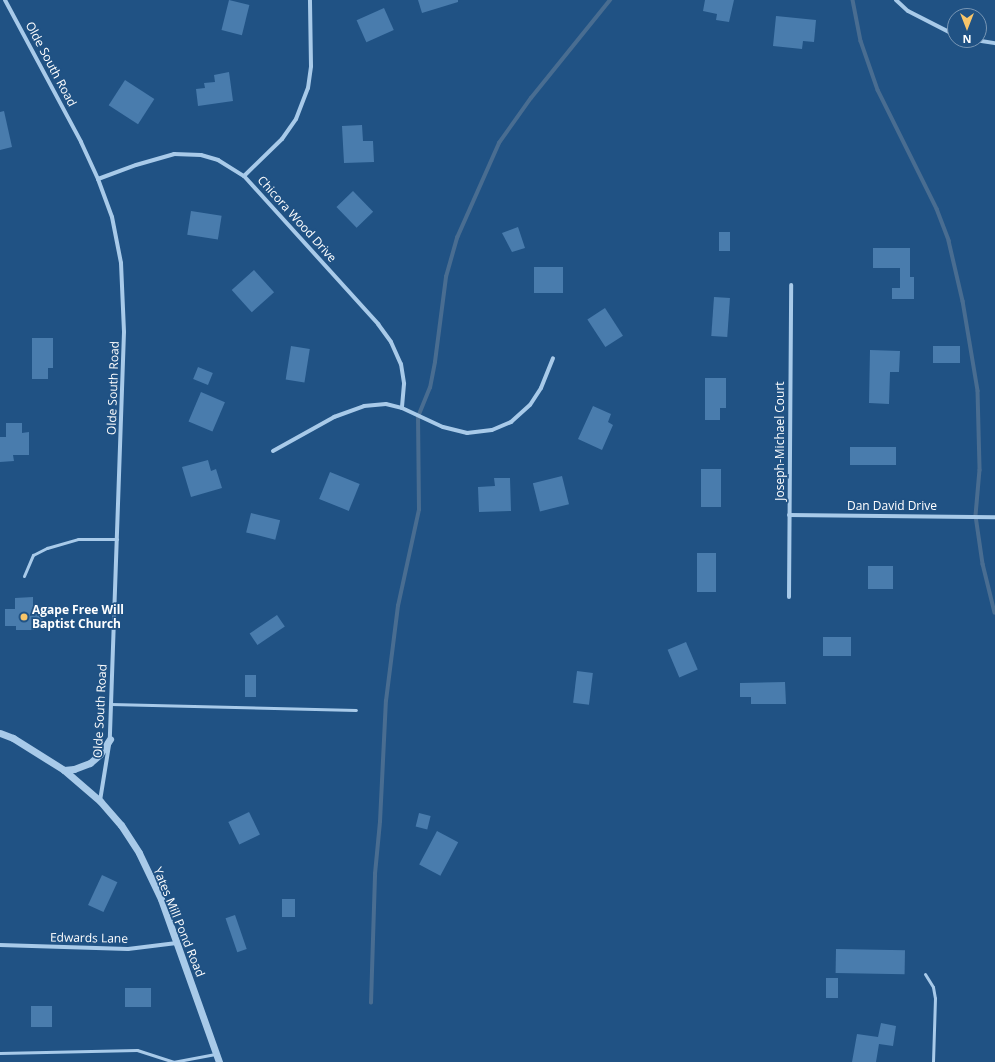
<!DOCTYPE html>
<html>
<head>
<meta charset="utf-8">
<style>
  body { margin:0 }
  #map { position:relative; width:995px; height:1062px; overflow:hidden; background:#205284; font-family:"Open Sans",sans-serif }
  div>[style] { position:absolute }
  .stream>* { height:3.5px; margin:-1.75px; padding:0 1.75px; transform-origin:1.75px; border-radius:1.75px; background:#496d91 }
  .building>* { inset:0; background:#497cad; transform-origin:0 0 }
  .service>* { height:3px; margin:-1.5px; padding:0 1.5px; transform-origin:1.5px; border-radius:1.5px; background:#a8cae9 }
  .minor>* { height:4px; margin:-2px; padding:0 2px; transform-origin:2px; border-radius:2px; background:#a8cae9 }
  .tertiary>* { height:7px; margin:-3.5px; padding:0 3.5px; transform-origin:3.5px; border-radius:3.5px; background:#a8cae9 }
  .dots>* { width:11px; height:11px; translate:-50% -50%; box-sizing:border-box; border:2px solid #205284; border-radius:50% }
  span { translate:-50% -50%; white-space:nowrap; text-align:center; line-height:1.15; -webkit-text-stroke:3.5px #205284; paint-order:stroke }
  .street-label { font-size:12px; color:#fff }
  .poi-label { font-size:12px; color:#fff; font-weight:700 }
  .left { translate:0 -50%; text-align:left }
  .north { position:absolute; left:947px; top:8px; width:40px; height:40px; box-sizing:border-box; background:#205284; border:1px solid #7997b5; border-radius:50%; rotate:180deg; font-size:11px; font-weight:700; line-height:16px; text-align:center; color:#fff }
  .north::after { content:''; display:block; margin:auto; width:14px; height:18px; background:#f7c569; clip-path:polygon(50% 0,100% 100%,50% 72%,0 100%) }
</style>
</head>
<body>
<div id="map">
  <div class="stream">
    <div style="left:853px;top:0;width:42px;rotate:79deg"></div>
    <div style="left:861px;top:41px;width:52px;rotate:70.9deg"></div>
    <div style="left:878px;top:90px;width:133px;rotate:63.6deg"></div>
    <div style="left:937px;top:209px;width:34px;rotate:69deg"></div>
    <div style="left:949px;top:241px;width:62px;rotate:76.9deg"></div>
    <div style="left:963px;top:301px;width:91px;rotate:80.5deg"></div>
    <div style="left:978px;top:391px;width:79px;rotate:88.5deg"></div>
    <div style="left:980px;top:470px;width:46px;rotate:95deg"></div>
    <div style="left:976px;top:516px;width:49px;rotate:81.7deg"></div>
    <div style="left:983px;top:564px;width:50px;rotate:76.2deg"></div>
    <div style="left:371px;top:1003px;width:129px;rotate:-88.2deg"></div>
    <div style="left:375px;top:874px;width:52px;rotate:-84.5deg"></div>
    <div style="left:380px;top:822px;width:121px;rotate:-87.2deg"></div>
    <div style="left:386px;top:701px;width:96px;rotate:-82.8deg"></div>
    <div style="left:398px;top:606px;width:98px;rotate:-77.7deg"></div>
    <div style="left:419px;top:510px;width:93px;rotate:-90.6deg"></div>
    <div style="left:418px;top:417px;width:31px;rotate:-68deg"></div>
    <div style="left:430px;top:388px;width:26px;rotate:-79deg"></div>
    <div style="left:435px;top:362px;width:86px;rotate:-82.6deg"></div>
    <div style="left:446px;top:277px;width:41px;rotate:-74.2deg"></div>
    <div style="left:457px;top:238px;width:104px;rotate:-66.1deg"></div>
    <div style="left:499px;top:143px;width:55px;rotate:-54.6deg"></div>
    <div style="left:531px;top:98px;width:126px;rotate:-51.1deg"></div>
  </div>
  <div class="building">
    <div style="left:229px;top:0;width:21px;height:31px;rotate:14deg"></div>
    <div style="clip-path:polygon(418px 0,458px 0,458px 2px,422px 13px)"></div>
    <div style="clip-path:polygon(705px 0,734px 0,729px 22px,716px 20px,717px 14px,703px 11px)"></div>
    <div style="left:384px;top:8px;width:24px;height:30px;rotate:66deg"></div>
    <div style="clip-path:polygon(776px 16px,816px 20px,814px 42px,803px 41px,802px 49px,773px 46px)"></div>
    <div style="clip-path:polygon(229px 72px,233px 101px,198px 106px,196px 89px,205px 88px,204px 83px,215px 82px,214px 75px)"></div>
    <div style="left:125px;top:80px;width:35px;height:30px;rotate:33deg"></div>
    <div style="clip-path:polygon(4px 111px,12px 147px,0 150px,0 112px)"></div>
    <div style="clip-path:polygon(362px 125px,363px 141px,373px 141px,374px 162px,344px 163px,342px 126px)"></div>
    <div style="left:353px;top:191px;width:29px;height:23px;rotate:46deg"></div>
    <div style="left:191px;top:211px;width:31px;height:24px;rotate:9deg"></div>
    <div style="clip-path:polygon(518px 227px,525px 248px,512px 252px,502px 233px)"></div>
    <div style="left:719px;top:232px;width:11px;height:19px"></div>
    <div style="clip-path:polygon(873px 248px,910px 248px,910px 277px,914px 277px,914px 299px,892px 299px,892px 288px,900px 288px,900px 268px,873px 268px)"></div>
    <div style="left:534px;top:267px;width:29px;height:26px"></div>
    <div style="left:254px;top:270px;width:30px;height:30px;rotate:48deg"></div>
    <div style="left:714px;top:297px;width:16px;height:39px;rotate:4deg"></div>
    <div style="left:605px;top:308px;width:33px;height:21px;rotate:57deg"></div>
    <div style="clip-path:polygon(32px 338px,53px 338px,53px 368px,48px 368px,48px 379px,32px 379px)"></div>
    <div style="left:291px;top:346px;width:19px;height:34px;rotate:9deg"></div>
    <div style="left:933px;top:346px;width:27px;height:17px"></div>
    <div style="clip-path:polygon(870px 350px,900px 351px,899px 372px,890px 372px,889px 404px,869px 403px)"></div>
    <div style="left:198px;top:367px;width:16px;height:13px;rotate:22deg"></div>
    <div style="clip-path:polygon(705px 378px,726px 378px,726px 408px,720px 408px,720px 420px,705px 420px)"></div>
    <div style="left:201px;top:392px;width:26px;height:32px;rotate:23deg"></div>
    <div style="clip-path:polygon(593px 406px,611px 414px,608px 422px,613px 425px,602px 450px,578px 439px)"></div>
    <div style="clip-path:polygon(6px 423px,22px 423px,22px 433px,29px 432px,29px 455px,13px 455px,14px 461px,0 462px,0 437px,6px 437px)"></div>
    <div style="left:850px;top:447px;width:46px;height:18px"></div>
    <div style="clip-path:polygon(208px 460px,211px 471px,216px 469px,222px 488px,191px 497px,182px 467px)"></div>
    <div style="left:701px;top:469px;width:20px;height:38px"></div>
    <div style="left:330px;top:472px;width:32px;height:29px;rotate:22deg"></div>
    <div style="left:562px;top:476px;width:29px;height:30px;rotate:76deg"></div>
    <div style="clip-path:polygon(494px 478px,510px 478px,511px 511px,479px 512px,478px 487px,495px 486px)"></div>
    <div style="left:251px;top:513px;width:30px;height:20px;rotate:14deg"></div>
    <div style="left:697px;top:553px;width:19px;height:39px"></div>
    <div style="left:868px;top:566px;width:25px;height:23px"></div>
    <div style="clip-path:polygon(33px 597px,33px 609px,43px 609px,43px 625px,34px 625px,34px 630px,16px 630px,16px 626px,5px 626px,5px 609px,15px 609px,15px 598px)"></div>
    <div style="left:277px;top:615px;width:14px;height:33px;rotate:56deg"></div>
    <div style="left:823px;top:637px;width:28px;height:19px"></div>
    <div style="left:686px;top:642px;width:30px;height:20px;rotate:67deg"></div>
    <div style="left:577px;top:671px;width:16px;height:32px;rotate:7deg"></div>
    <div style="left:245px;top:675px;width:11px;height:22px"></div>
    <div style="clip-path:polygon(785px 682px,786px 704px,751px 704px,751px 697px,740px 697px,740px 683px)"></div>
    <div style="left:249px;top:812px;width:25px;height:23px;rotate:64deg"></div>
    <div style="left:419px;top:813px;width:12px;height:14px;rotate:14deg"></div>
    <div style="left:437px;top:831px;width:24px;height:38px;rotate:28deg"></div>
    <div style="left:102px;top:875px;width:17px;height:33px;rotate:25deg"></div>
    <div style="left:282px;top:899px;width:13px;height:18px"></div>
    <div style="left:235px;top:915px;width:36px;height:10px;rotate:71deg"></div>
    <div style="left:836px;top:949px;width:69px;height:24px;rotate:1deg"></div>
    <div style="left:826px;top:978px;width:12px;height:20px"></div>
    <div style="left:125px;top:988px;width:26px;height:19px"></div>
    <div style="left:31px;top:1006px;width:21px;height:21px"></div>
    <div style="clip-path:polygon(881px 1023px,896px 1026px,893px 1046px,879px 1044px,876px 1062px,852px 1062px,857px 1034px,878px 1037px)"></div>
  </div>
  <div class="service">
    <div style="left:24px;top:576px;width:23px;rotate:-67deg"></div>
    <div style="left:33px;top:555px;width:16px;rotate:-27deg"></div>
    <div style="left:47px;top:548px;width:32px;rotate:-16deg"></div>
    <div style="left:78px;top:539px;width:39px"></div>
    <div style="left:111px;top:704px;width:245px;rotate:1.4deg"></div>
    <div style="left:925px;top:974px;width:15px;rotate:58deg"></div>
    <div style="left:933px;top:987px;width:11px;rotate:80deg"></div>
    <div style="left:935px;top:998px;width:64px;rotate:91.8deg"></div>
    <div style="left:0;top:1053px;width:137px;rotate:-1.3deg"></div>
    <div style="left:137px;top:1050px;width:38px;rotate:18deg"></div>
    <div style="left:173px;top:1062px;width:43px;rotate:-10.8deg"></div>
  </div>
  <div class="minor">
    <div style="left:5px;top:0;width:161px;rotate:61.8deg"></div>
    <div style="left:81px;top:142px;width:41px;rotate:65.3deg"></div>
    <div style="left:98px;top:179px;width:40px;rotate:69.8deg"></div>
    <div style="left:112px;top:217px;width:47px;rotate:78.9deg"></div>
    <div style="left:121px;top:263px;width:69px;rotate:87.5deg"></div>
    <div style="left:124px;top:332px;width:407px;rotate:92deg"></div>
    <div style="left:110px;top:739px;width:63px;rotate:99.2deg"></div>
    <div style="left:896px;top:0;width:16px;rotate:43deg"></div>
    <div style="left:908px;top:11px;width:53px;rotate:27.1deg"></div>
    <div style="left:975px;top:40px;width:20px;rotate:9deg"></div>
    <div style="left:244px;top:176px;width:53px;rotate:-44.2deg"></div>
    <div style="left:282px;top:139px;width:24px;rotate:-55deg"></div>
    <div style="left:296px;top:119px;width:33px;rotate:-69deg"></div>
    <div style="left:308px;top:88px;width:22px;rotate:-82deg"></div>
    <div style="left:311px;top:66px;width:66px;rotate:-90.9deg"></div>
    <div style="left:98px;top:179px;width:40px;rotate:-20.2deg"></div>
    <div style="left:136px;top:165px;width:40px;rotate:-16deg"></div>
    <div style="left:174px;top:154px;width:27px;rotate:2deg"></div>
    <div style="left:201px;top:155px;width:18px;rotate:16deg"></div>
    <div style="left:218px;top:160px;width:31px;rotate:32deg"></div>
    <div style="left:244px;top:176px;width:200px;rotate:47.8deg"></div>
    <div style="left:378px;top:324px;width:22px;rotate:54deg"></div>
    <div style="left:391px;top:342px;width:24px;rotate:66deg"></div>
    <div style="left:401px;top:364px;width:20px;rotate:81deg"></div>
    <div style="left:404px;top:384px;width:24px;rotate:95deg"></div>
    <div style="left:273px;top:451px;width:70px;rotate:-29.1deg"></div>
    <div style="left:334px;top:417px;width:32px;rotate:-20deg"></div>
    <div style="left:364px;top:406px;width:22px;rotate:-5deg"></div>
    <div style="left:386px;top:404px;width:16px;rotate:14deg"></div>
    <div style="left:402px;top:408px;width:45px;rotate:24.9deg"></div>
    <div style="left:443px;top:427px;width:25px;rotate:14deg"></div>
    <div style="left:467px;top:433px;width:25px;rotate:-7deg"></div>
    <div style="left:492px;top:430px;width:21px;rotate:-23deg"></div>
    <div style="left:511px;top:422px;width:25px;rotate:-42deg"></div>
    <div style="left:530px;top:405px;width:20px;rotate:-57deg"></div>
    <div style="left:541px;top:388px;width:32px;rotate:-68deg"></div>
    <div style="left:789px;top:515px;width:206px;rotate:0.6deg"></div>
    <div style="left:789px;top:597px;width:312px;rotate:-89.6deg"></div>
    <div style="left:0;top:945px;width:128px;rotate:1.8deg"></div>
    <div style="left:128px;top:949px;width:49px;rotate:-7deg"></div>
  </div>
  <div class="tertiary">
    <div style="left:0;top:733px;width:14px;rotate:21deg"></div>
    <div style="left:13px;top:738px;width:60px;rotate:32.1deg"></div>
    <div style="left:64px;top:770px;width:48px;rotate:40.7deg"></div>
    <div style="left:100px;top:801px;width:32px;rotate:49deg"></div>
    <div style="left:121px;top:825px;width:33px;rotate:57deg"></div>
    <div style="left:139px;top:853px;width:51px;rotate:64.4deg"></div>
    <div style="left:161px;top:899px;width:173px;rotate:70.4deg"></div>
    <div style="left:64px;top:770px;width:10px;rotate:-6deg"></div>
    <div style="left:74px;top:769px;width:17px;rotate:-21deg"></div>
    <div style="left:90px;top:763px;width:13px;rotate:-42deg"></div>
    <div style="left:100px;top:754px;width:18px;rotate:-56deg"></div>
  </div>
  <div class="dots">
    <div style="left:24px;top:617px;background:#f7c569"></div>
  </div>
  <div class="street-label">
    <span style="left:51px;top:64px;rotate:62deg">Olde South Road</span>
    <span style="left:297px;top:219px;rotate:48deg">Chicora Wood Drive</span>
    <span style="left:113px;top:388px;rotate:-88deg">Olde South Road</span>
    <span style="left:780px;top:441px;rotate:-90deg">Joseph-Michael Court</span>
    <span style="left:892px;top:506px">Dan David Drive</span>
    <span style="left:100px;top:711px;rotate:-87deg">Olde South Road</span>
    <span style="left:179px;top:922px;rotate:68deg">Yates Mill Pond Road</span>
    <span style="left:89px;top:938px;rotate:1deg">Edwards Lane</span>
  </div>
  <div class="poi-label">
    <span class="left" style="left:32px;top:617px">Agape Free Will<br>Baptist Church</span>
  </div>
  <div class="north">N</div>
</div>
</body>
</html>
